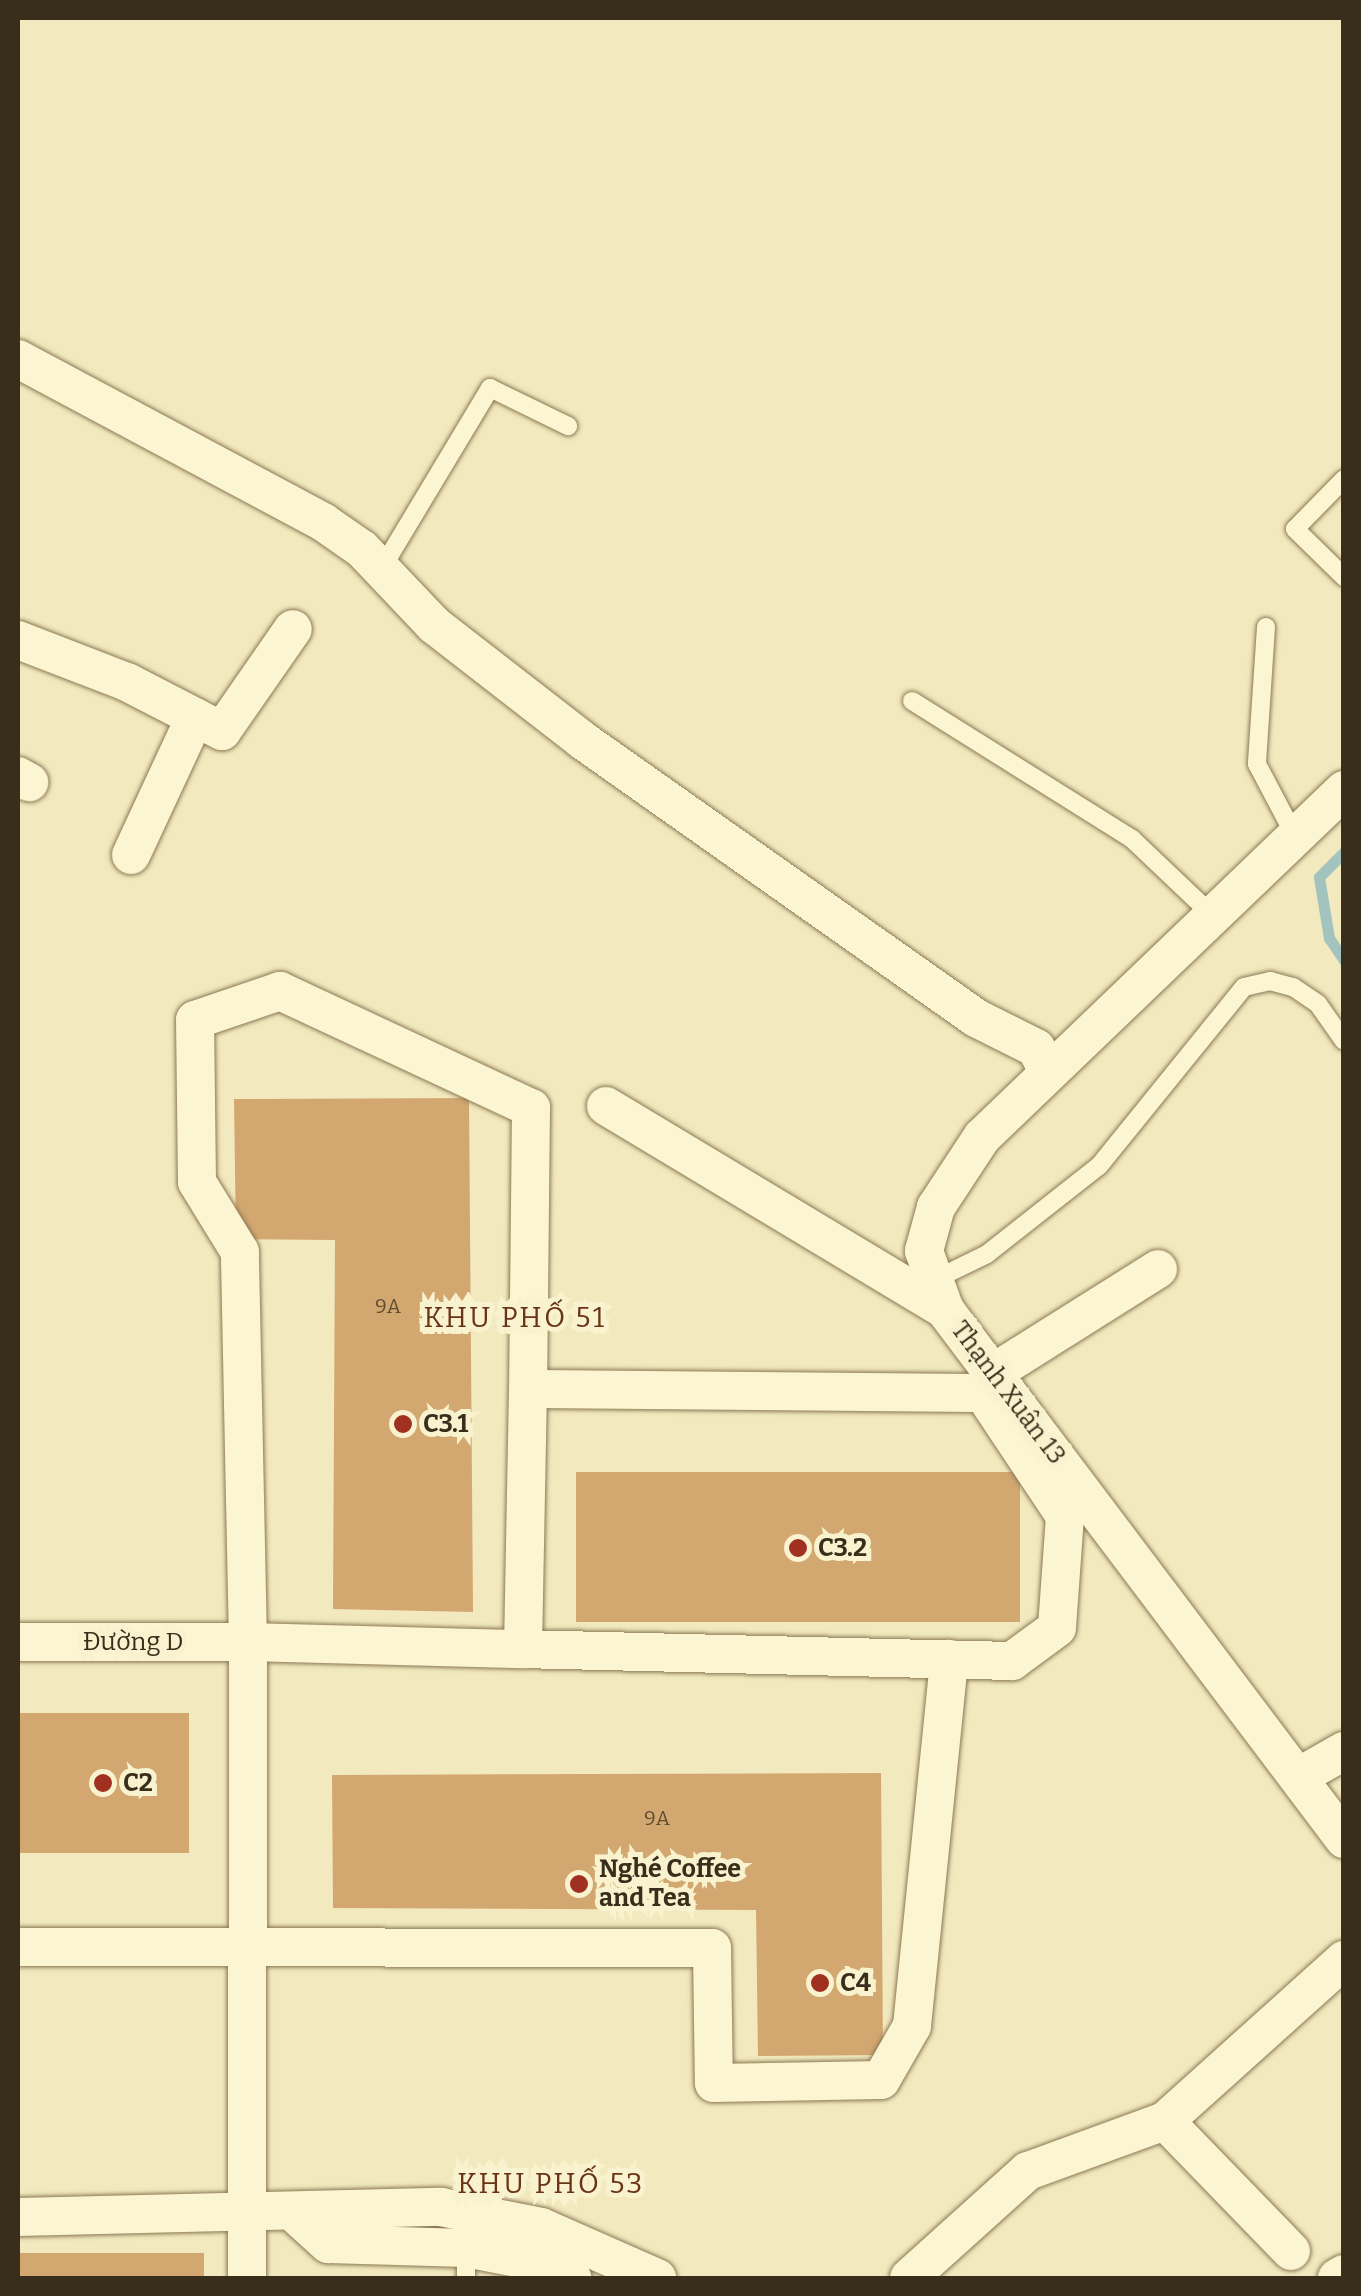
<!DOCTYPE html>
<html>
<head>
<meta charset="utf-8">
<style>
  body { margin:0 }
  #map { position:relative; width:1361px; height:2296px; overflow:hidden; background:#f2e9be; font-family:Bitter,serif }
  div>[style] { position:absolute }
  .stream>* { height:11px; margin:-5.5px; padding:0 5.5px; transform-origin:5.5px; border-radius:5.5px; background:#a2c3be }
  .building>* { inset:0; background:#d3a770; transform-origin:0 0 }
  .roads { filter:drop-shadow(0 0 2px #8b7955) drop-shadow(0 0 2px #8b7955) }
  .lane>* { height:18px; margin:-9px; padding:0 9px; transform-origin:9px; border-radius:9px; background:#fcf5d1 }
  .street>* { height:38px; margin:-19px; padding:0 19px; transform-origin:19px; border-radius:19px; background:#fcf5d1 }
  .dots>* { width:28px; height:28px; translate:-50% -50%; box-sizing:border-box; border:5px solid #f8f2ce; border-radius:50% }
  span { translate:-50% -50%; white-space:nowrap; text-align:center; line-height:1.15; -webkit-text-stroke:10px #f8f2ce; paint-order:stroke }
  .number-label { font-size:20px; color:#604c30 }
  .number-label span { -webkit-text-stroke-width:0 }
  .street-label { font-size:25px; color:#392e1b }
  .poi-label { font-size:25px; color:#392e1b; font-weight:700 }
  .left { translate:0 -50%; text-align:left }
  .neighbourhood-label { font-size:28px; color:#6a3416; letter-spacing:2.5px }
  .frame { position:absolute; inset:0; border:20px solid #392e1b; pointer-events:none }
</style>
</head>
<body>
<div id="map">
  <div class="stream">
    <div style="left:1344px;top:852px;width:35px;rotate:135deg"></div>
    <div style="left:1319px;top:877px;width:62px;rotate:80.7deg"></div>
    <div style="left:1329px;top:938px;width:27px;rotate:56deg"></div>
  </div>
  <div class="building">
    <div style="clip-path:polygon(469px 1098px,473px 1612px,333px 1609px,335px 1240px,236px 1239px,234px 1099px)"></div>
    <div style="left:576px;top:1472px;width:444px;height:150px"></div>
    <div style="left:18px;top:1713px;width:171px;height:140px"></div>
    <div style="clip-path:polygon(881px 1773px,883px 2055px,758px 2056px,756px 1910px,333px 1908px,332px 1775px)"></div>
    <div style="left:204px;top:2253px;width:25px;height:186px;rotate:90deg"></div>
  </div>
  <div class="roads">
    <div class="lane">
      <div style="left:1344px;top:479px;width:70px;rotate:134.4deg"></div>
      <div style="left:1295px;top:529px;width:69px;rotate:44.4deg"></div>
      <div style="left:382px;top:568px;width:210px;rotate:-59deg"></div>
      <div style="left:490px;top:388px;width:87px;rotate:26deg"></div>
      <div style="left:1266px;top:627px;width:137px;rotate:93.8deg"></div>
      <div style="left:1257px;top:764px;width:81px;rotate:62.2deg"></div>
      <div style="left:912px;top:701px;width:260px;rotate:32.1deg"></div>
      <div style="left:1132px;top:839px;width:109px;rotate:43.5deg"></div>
      <div style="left:934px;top:1280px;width:59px;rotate:-26.1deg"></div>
      <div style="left:987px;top:1254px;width:142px;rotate:-38.2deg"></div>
      <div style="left:1099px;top:1166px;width:230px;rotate:-51deg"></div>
      <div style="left:1244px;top:987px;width:27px;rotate:-13deg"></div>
      <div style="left:1270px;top:981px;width:24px;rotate:15deg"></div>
      <div style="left:1293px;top:987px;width:30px;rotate:34deg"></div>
      <div style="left:1318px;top:1004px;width:45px;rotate:54.9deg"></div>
      <div style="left:466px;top:2278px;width:30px;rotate:-90deg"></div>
    </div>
    <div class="street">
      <div style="left:18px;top:359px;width:346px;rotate:28.1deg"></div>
      <div style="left:323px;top:522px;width:47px;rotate:34.7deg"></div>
      <div style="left:362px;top:549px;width:105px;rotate:46.5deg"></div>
      <div style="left:434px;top:625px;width:187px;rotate:37.8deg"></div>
      <div style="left:582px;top:740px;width:482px;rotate:35.2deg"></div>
      <div style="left:976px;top:1018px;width:67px;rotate:26.6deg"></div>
      <div style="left:1036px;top:1048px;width:27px;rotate:63deg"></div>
      <div style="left:18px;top:640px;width:117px;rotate:21.1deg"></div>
      <div style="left:127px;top:682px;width:107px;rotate:27.3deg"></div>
      <div style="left:222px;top:731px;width:124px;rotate:-55.2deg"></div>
      <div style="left:18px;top:776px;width:13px;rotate:29deg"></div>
      <div style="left:1344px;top:790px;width:501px;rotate:136.21deg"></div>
      <div style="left:982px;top:1137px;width:84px;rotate:123.3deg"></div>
      <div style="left:936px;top:1207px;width:46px;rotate:105.3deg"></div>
      <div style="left:924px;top:1251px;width:63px;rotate:70.4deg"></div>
      <div style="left:945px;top:1310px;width:663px;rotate:52.97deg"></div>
      <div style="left:131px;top:855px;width:152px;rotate:-65.1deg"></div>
      <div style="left:606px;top:1106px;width:396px;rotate:31deg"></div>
      <div style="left:993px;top:1373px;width:195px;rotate:-32.2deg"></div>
      <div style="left:18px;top:1642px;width:230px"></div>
      <div style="left:248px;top:1642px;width:390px;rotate:-91.2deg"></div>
      <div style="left:240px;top:1252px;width:82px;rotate:-121.6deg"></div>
      <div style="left:197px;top:1182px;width:162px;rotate:-90.7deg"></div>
      <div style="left:195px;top:1020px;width:90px;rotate:-18.8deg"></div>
      <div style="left:280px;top:991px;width:277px;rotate:25deg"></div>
      <div style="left:531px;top:1108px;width:281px;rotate:90.6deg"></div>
      <div style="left:528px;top:1389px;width:455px;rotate:0.5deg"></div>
      <div style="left:983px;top:1393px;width:148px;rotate:56.3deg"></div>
      <div style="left:1065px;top:1516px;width:112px;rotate:94.1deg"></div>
      <div style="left:1057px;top:1628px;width:56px;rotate:143.7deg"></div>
      <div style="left:1012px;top:1661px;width:489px;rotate:-178.6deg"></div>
      <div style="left:1298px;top:1777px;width:53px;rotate:-29.5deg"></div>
      <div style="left:18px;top:1947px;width:694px;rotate:0.08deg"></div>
      <div style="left:712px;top:1948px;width:135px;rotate:89.2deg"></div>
      <div style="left:714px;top:2083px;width:167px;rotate:-1deg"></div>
      <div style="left:881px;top:2080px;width:62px;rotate:-60.1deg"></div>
      <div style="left:912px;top:2026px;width:369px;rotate:-84.2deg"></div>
      <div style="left:1165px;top:2121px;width:181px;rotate:45.9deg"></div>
      <div style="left:297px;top:2216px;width:42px;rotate:42.1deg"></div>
      <div style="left:328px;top:2244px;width:138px;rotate:1.7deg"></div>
      <div style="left:466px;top:2248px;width:68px;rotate:11deg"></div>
      <div style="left:533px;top:2261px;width:43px;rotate:23.6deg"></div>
      <div style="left:18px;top:2217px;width:423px;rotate:-1.4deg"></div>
      <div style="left:441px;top:2207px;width:102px;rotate:11.3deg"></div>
      <div style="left:541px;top:2227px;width:127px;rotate:23.7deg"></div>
      <div style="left:247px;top:2278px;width:636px;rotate:-89.91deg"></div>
      <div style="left:248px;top:1642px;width:275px;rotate:1.5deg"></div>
      <div style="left:523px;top:1649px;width:260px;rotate:-88.9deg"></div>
      <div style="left:909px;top:2278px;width:160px;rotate:-42deg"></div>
      <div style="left:1028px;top:2171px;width:146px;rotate:-20.1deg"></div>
      <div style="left:1165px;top:2121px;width:241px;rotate:-42deg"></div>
      <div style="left:1337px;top:2278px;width:8px;rotate:-30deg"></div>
    </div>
  </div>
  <div class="dots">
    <div style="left:403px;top:1424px;background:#a0301f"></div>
    <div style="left:798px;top:1548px;background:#a0301f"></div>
    <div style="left:103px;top:1783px;background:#a0301f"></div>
    <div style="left:579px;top:1884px;background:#a0301f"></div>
    <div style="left:820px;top:1983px;background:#a0301f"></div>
  </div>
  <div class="number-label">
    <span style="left:388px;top:1306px">9A</span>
    <span style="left:657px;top:1818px">9A</span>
  </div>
  <div class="street-label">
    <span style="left:1008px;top:1393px;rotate:53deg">Thạnh Xuân 13</span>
    <span style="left:133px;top:1642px">Đường D</span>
  </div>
  <div class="poi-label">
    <span class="left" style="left:423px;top:1424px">С3.1</span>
    <span class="left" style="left:818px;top:1548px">C3.2</span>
    <span class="left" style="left:123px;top:1783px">С2</span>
    <span class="left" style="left:599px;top:1884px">Nghé Coffee<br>and Tea</span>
    <span class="left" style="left:840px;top:1983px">C4</span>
  </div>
  <div class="neighbourhood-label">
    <span style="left:515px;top:1318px">KHU PHỐ 51</span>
    <span style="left:551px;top:2184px">KHU PHỐ 53</span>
  </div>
  <div class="frame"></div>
</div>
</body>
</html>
